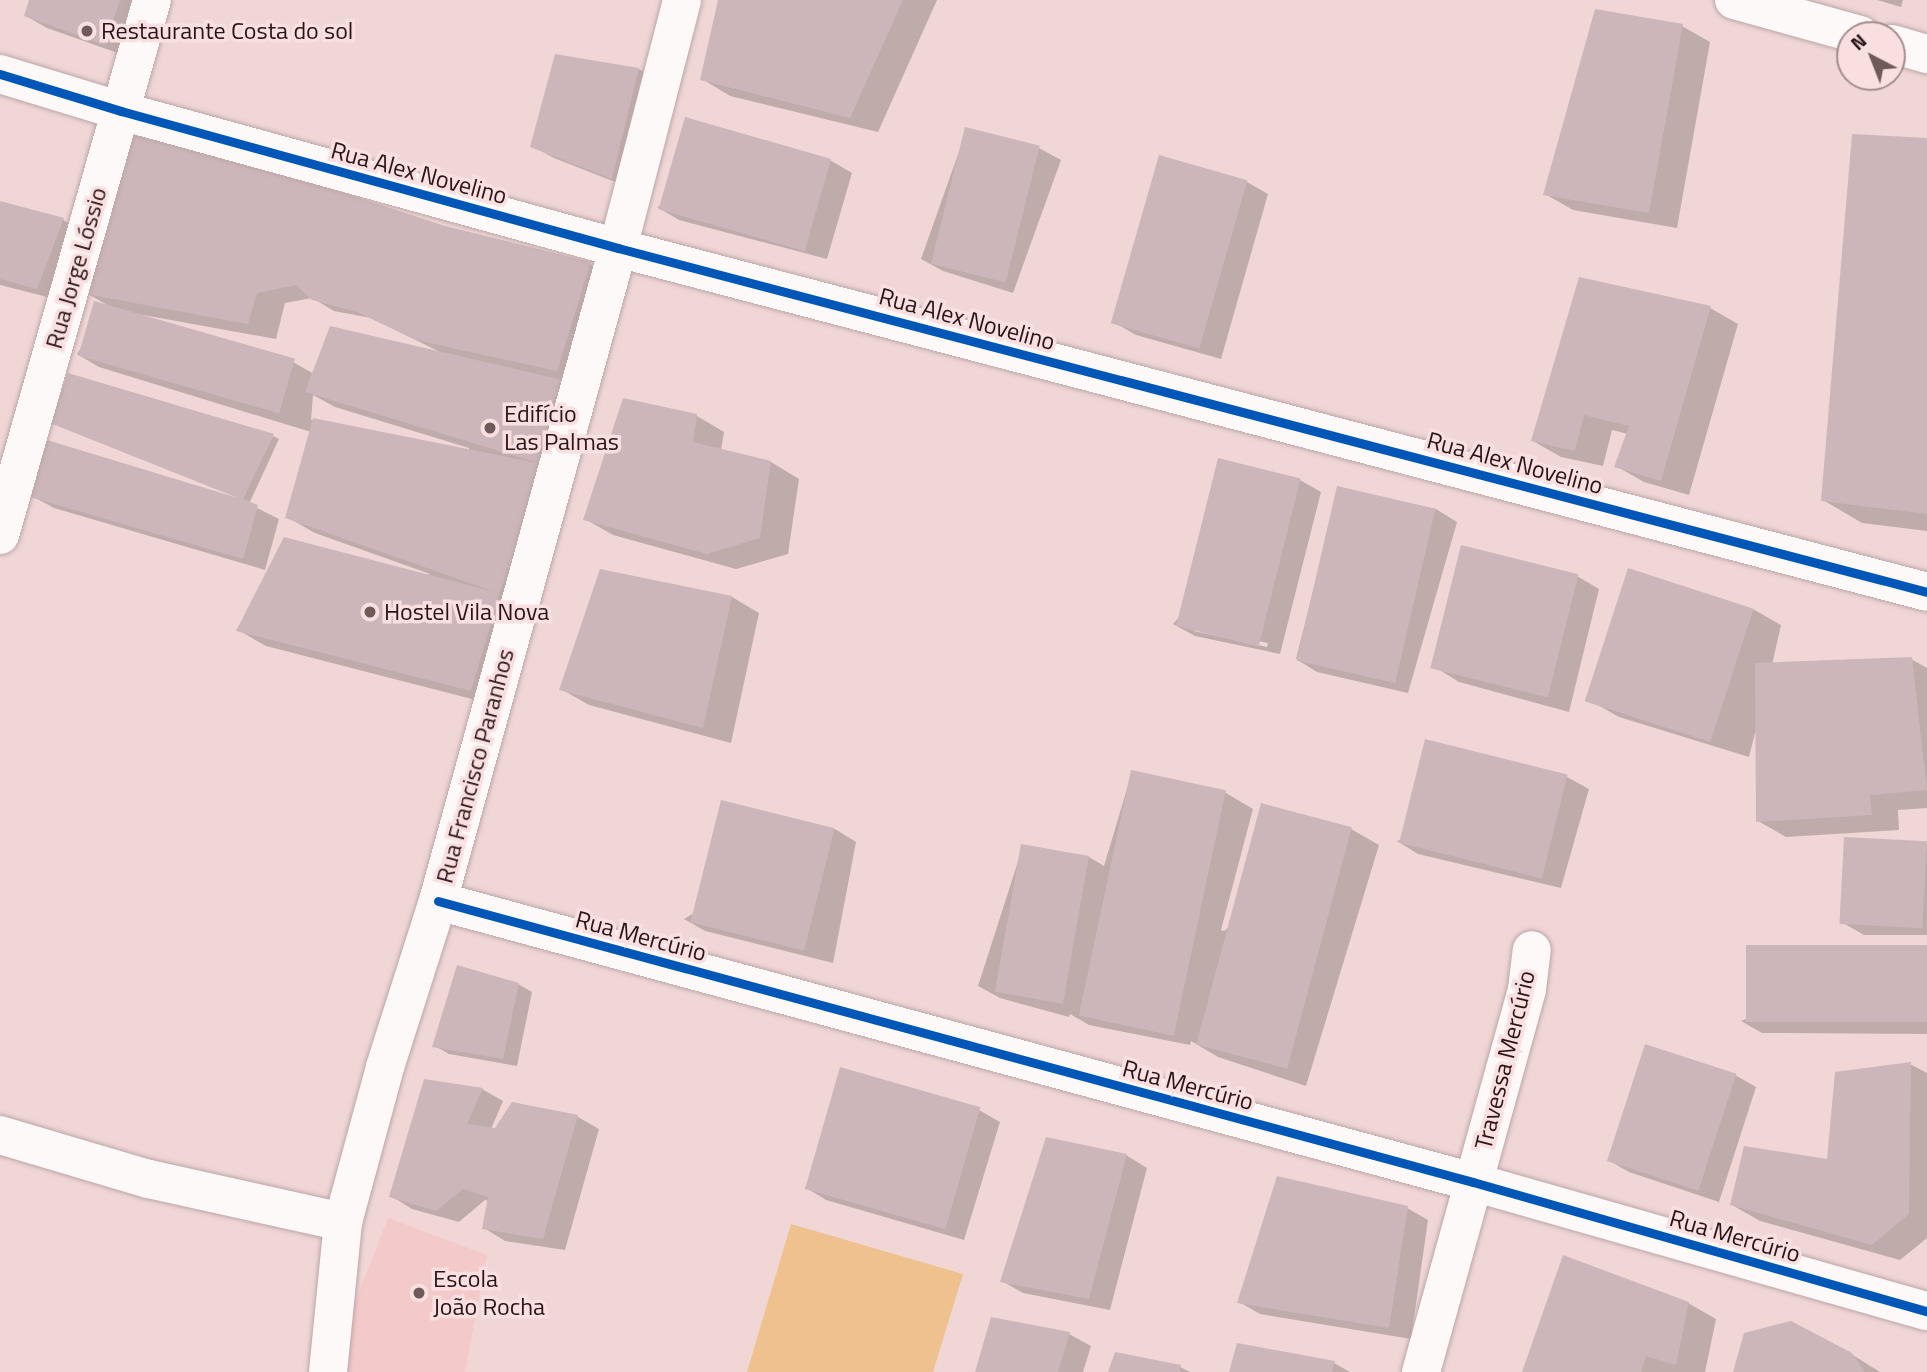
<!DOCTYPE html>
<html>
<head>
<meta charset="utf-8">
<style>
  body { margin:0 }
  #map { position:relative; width:1927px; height:1372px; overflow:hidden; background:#f1d6d6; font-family:"Titillium Web",sans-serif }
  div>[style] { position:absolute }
  .built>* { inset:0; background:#f4c9ca }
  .green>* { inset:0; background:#eec18e }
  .shadow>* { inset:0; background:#0003 }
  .building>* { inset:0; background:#ccb6b9; transform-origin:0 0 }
  .roads { filter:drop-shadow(0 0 2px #bca6a6) drop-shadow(0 0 2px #bca6a6) }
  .street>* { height:38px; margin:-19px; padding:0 19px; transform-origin:19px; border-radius:19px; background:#fdf9f9 }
  .cycleway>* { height:9px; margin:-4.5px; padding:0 4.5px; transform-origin:4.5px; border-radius:4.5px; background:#0057b8 }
  .dots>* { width:19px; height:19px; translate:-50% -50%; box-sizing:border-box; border:4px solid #f9dfe0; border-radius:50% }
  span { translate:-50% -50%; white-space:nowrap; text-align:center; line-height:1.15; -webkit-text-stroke:7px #f9dfe0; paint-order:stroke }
  .poi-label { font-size:24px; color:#2a1516 }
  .left { translate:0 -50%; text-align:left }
  .street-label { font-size:24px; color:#2a1516 }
  .north { position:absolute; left:1836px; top:21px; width:70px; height:70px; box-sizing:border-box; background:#f9dfe0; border:2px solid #a68e8f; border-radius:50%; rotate:318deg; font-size:19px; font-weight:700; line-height:28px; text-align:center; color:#2a1516 }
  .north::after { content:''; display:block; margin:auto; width:24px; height:32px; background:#705959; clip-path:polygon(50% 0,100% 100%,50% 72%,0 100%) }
</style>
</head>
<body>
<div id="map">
  <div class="built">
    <div style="clip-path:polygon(388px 1218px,487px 1255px,465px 1372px,347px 1372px,344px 1331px)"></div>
  </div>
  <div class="green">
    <div style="clip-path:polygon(791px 1224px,963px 1274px,933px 1372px,747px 1372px)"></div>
  </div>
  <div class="shadow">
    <div style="clip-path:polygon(31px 0,146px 0,126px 56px,47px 28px,26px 16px)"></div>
    <div style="clip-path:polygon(720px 0,937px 0,878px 132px,730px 96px,702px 79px)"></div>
    <div style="clip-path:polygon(1877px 0,1903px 0,1901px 7px)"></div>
    <div style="clip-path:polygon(1682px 26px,1710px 42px,1677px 228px,1573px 210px,1545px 194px)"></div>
    <div style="clip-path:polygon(557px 56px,639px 69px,660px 82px,633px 189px,554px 158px,532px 146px)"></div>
    <div style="clip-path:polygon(evenodd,132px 125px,444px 227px,590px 264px,611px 276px,579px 382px,559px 379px,594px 399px,499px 706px,266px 646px,238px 630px,430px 574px,315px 533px,287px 517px,311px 432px,99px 367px,77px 354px,109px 306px,88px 294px,132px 125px,312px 298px,334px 311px,371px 318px,440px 352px,314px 374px,293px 362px,143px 317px,143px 315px,276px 339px,285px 303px,312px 298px,132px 125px,313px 395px,335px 407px,469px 448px,469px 450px,311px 420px,313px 395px)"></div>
    <div style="clip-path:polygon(967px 129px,1039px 148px,1061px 160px,1013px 293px,943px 271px,921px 259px)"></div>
    <div style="clip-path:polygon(1927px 140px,1927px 531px,1862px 523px,1823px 500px)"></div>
    <div style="clip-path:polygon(830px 160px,852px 173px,827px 259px,679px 220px,657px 207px)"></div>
    <div style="clip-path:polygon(1247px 182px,1268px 194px,1221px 359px,1136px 335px,1115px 323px)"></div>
    <div style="clip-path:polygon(0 203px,63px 220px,84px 232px,59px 300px,0 285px)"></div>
    <div style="clip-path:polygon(1710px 308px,1738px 324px,1689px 495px,1644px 482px,1616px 466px,1628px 434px,1612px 430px,1603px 466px,1561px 457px,1533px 441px)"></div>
    <div style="clip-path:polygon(697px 416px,724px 432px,721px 451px,771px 462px,799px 479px,788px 554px,736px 569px,613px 535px,585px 519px)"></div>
    <div style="clip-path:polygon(273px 436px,279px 439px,249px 504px,279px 519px,265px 570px,54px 508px,32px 496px,241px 501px)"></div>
    <div style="clip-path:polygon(evenodd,1300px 480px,1321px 492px,1280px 654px,1195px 636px,1173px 624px,1300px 480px,1194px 628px,1268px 643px,1267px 647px,1194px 631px,1194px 628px)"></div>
    <div style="clip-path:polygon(1339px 488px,1436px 509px,1457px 522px,1408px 693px,1317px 672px,1296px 659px)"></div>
    <div style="clip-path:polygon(1577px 576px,1599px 589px,1569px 712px,1459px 682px,1438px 669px)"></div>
    <div style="clip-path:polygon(732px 597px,759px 613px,731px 743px,589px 705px,561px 689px)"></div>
    <div style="clip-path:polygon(1753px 609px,1781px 625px,1772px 665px,1911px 659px,1927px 668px,1927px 808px,1898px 810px,1899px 830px,1786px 837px,1758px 821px,1756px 729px,1749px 757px,1619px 717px,1591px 701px)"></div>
    <div style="clip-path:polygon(1132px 772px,1226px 793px,1253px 809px,1221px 930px,1224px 931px,1351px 829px,1379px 845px,1306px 1086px,1218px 1057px,1191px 1041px,1190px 1045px,1089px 1025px,1070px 1014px,1069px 1017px,1000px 998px,978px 986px,1023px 846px,1089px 857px,1104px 866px)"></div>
    <div style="clip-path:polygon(1567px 777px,1589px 789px,1561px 888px,1418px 854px,1397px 841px)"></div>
    <div style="clip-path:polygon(835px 829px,856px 842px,833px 963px,705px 931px,684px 919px)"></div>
    <div style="clip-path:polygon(1927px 844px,1927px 935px,1864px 935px,1843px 923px)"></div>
    <div style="clip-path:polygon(1927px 947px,1927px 1034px,1762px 1033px,1741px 1021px)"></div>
    <div style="clip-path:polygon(518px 984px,532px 992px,517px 1066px,449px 1054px,435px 1046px)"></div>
    <div style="clip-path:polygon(1910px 1064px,1927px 1073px,1927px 1238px,1900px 1260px,1760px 1221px,1732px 1205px,1828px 1161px)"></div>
    <div style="clip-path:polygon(1735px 1075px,1756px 1087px,1719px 1202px,1629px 1172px,1608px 1160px)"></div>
    <div style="clip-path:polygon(425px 1081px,482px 1089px,503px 1101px,491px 1129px,496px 1130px,513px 1104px,578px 1117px,599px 1129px,565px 1250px,505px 1241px,484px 1228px,489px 1201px,485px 1200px,459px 1222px,412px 1209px,391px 1196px)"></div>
    <div style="clip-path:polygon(979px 1110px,1000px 1122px,964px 1240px,826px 1200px,805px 1187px)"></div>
    <div style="clip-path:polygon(1126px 1155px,1147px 1168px,1110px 1310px,1023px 1293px,1002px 1281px)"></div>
    <div style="clip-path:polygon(1407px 1208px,1428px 1220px,1411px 1339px,1260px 1314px,1239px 1302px)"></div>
    <div style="clip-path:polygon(1688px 1303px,1716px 1319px,1705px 1372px,1524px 1372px)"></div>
    <div style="clip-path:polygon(1069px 1334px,1091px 1346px,1083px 1372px,977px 1372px)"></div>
    <div style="clip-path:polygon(1851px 1354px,1880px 1372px,1735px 1372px)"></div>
    <div style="clip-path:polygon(1334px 1363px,1350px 1372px,1230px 1372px)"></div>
    <div style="clip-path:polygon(1180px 1367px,1190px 1372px,1110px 1372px)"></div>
  </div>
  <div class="building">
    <div style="clip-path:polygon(29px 0,120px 0,105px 45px,24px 16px)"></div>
    <div style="clip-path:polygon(718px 0,903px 0,850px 118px,700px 80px)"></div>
    <div style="clip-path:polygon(1595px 9px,1683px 24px,1649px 213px,1543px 195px)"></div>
    <div style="clip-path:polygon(555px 54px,639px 68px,612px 179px,530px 147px)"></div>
    <div style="left:685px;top:117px;width:152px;height:96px;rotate:16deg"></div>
    <div style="clip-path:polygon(131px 123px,445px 226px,591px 262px,557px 371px,416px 340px,357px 312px,312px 300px,296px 285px,257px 293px,248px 324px,86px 294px)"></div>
    <div style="left:965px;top:127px;width:77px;height:141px;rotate:14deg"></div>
    <div style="clip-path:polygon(1852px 134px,1927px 138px,1927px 514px,1821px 501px)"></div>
    <div style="left:1159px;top:155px;width:92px;height:175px;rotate:16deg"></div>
    <div style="clip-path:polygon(0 201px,64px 218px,37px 289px,0 279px)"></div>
    <div style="clip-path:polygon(1579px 277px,1711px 306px,1661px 481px,1614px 467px,1629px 426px,1584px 415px,1575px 451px,1531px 441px)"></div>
    <div style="left:94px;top:301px;width:209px;height:57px;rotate:16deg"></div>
    <div style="clip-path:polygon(330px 326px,567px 381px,545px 465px,500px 593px,471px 691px,236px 631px,284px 537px,495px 592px,285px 518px,313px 418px,542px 464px,305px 392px)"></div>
    <div style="clip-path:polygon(68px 373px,274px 434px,243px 499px,258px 505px,243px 559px,30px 497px,47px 440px,238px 498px,50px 423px)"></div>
    <div style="clip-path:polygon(623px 398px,697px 414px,693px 442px,771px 461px,760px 538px,707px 554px,583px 520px)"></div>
    <div style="left:1218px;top:458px;width:85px;height:173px;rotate:14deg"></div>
    <div style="left:1337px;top:486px;width:101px;height:179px;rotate:13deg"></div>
    <div style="left:1461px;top:545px;width:121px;height:127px;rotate:14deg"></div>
    <div style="left:1628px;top:568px;width:132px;height:140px;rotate:18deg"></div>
    <div style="clip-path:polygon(600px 569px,732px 596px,703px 728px,559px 690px)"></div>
    <div style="clip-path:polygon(1912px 657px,1927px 790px,1870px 795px,1872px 815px,1756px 822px,1755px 663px)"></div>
    <div style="left:1425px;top:739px;width:147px;height:107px;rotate:14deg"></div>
    <div style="left:1131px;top:770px;width:97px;height:251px;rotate:12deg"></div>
    <div style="left:721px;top:800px;width:117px;height:126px;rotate:14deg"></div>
    <div style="left:1261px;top:803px;width:94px;height:250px;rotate:15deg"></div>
    <div style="left:1844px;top:837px;width:83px;height:87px;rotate:3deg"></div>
    <div style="left:1021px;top:844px;width:69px;height:150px;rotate:10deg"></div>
    <div style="left:1746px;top:945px;width:181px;height:77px"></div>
    <div style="clip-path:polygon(457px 965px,519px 983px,503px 1059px,432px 1047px)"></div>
    <div style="left:1645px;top:1044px;width:96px;height:123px;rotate:18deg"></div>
    <div style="clip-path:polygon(1911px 1062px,1909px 1214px,1872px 1245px,1730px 1205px,1744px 1146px,1827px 1159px,1835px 1072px)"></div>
    <div style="left:840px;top:1067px;width:146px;height:127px;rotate:16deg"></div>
    <div style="clip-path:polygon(424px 1079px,483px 1088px,467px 1124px,495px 1128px,512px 1102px,578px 1115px,543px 1239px,482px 1229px,488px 1197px,463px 1189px,436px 1211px,389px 1197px)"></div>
    <div style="clip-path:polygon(1046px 1137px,1127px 1154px,1089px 1299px,1000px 1282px)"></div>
    <div style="clip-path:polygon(1277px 1176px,1408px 1206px,1389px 1328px,1237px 1303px)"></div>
    <div style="clip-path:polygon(1563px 1255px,1689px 1302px,1676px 1365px,1646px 1356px,1641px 1372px,1522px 1372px)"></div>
    <div style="clip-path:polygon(991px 1317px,1070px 1332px,1058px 1372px,975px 1372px)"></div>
    <div style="clip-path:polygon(1791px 1321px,1852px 1353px,1865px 1372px,1733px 1372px,1744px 1333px)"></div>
    <div style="clip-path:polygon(1237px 1343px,1335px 1361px,1332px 1372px,1229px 1372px)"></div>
    <div style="clip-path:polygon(1115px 1352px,1181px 1365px,1180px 1372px,1108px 1372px)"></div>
  </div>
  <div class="roads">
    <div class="street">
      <div style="left:1734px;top:0;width:131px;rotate:15.5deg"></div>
      <div style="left:1892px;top:44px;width:36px;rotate:16deg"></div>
      <div style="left:0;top:74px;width:127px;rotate:17deg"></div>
      <div style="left:121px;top:111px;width:516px;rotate:15.41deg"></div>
      <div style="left:618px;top:248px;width:1353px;rotate:14.72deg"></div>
      <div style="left:0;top:535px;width:556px;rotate:-74.14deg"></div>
      <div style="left:438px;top:901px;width:1072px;rotate:15.19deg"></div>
      <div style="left:1473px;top:1182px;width:472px;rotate:15.9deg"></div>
      <div style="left:0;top:1135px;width:155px;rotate:16.5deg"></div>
      <div style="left:149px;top:1179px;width:199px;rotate:12.5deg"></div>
      <div style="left:328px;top:1372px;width:151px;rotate:-84.3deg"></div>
      <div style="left:343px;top:1222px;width:161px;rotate:-74.8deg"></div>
      <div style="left:385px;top:1067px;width:174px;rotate:-72.3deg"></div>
      <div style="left:438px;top:901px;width:677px;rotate:-74.59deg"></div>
      <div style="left:618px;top:248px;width:256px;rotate:-75.5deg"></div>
      <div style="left:1421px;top:1372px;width:397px;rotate:-74.5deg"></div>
      <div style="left:1527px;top:989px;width:39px;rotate:-83deg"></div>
    </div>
  </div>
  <div class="cycleway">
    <div style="left:0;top:74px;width:127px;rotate:17deg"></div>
    <div style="left:121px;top:111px;width:516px;rotate:15.41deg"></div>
    <div style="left:618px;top:248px;width:1353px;rotate:14.72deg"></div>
    <div style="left:438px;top:901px;width:1072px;rotate:15.19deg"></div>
    <div style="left:1473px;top:1182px;width:472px;rotate:15.9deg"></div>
  </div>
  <div class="dots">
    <div style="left:87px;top:31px;background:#705959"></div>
    <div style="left:490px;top:428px;background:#705959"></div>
    <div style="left:370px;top:612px;background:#705959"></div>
    <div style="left:419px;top:1293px;background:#705959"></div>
  </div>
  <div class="poi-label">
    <span class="left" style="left:101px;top:31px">Restaurante Costa do sol</span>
    <span class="left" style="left:504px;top:428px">Edifício<br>Las Palmas</span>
    <span class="left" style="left:384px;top:612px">Hostel Vila Nova</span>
    <span class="left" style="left:433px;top:1293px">Escola<br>João Rocha</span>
  </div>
  <div class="street-label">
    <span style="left:419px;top:173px;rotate:15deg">Rua Alex Novelino</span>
    <span style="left:76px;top:268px;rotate:-74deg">Rua Jorge Lóssio</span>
    <span style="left:967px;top:319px;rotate:15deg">Rua Alex Novelino</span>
    <span style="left:1515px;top:463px;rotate:15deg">Rua Alex Novelino</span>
    <span style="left:475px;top:766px;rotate:-75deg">Rua Francisco Paranhos</span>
    <span style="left:641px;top:936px;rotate:15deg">Rua Mercúrio</span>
    <span style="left:1505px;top:1060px;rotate:-76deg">Travessa Mercúrio</span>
    <span style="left:1188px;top:1085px;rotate:15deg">Rua Mercúrio</span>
    <span style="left:1735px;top:1236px;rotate:16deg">Rua Mercúrio</span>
  </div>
  <div class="north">N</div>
</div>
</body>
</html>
